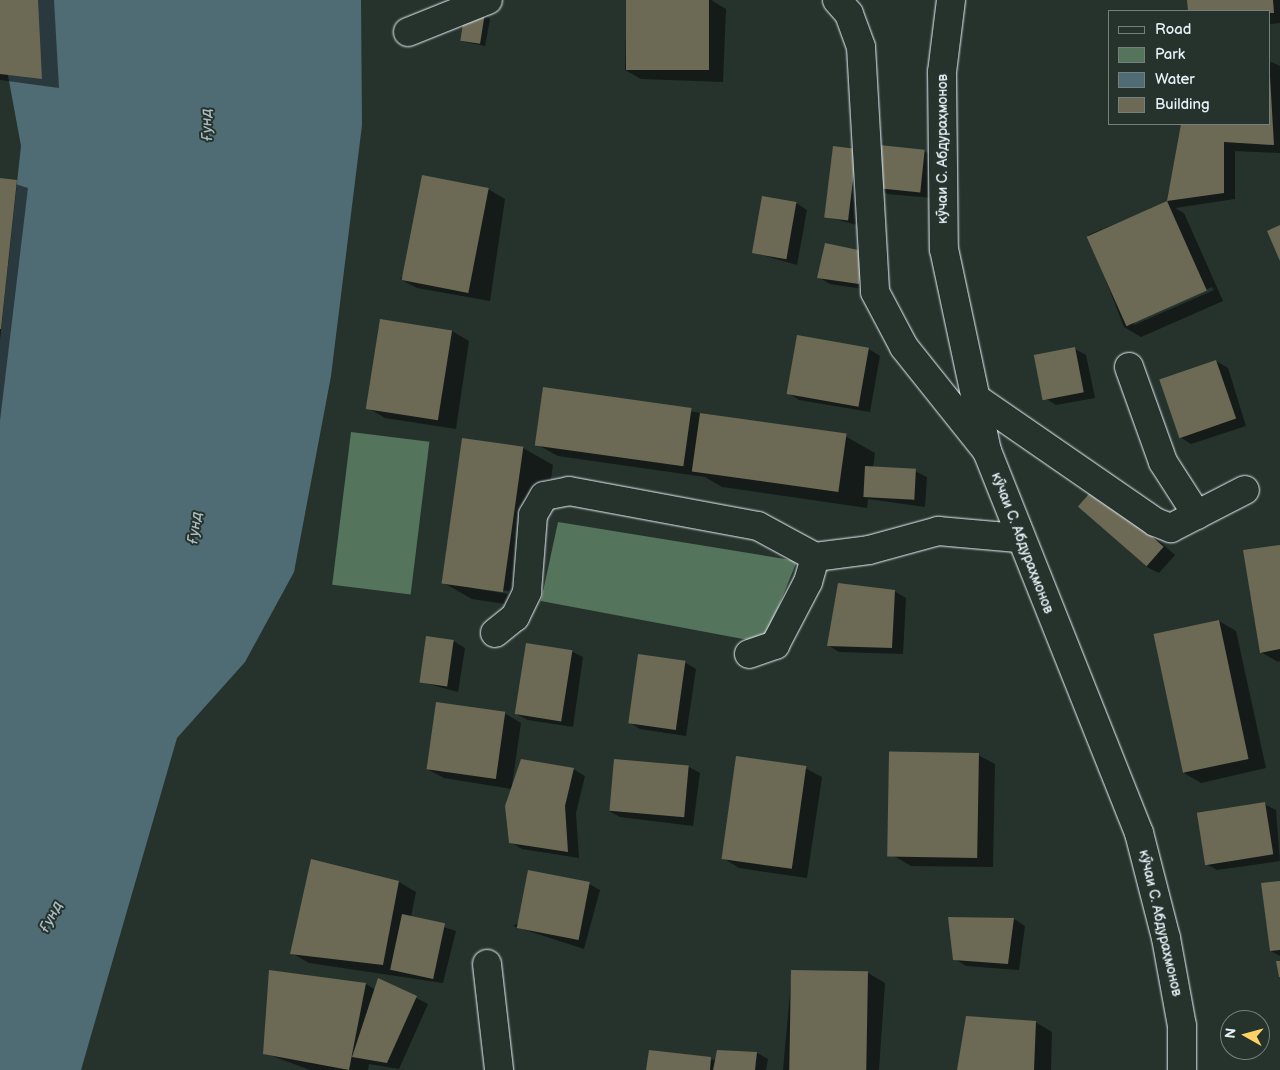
<!DOCTYPE html>
<html>
<head>
<meta charset="utf-8">
<style>
  body { margin:0 }
  #map { position:relative; width:1280px; height:1070px; overflow:hidden; background:#26332d; font-family:"Balsamiq Sans",sans-serif }
  div>[style] { position:absolute }
  .green>* { inset:0; background:#55745c; transform-origin:0 0 }
  .water>* { inset:0; background:#4f6c75 }
  .shadow>* { inset:0; background:#0007 }
  .building>* { inset:0; background:#6c6955; transform-origin:0 0 }
  .roads { filter:drop-shadow(0 0 1px #e8f1f8) drop-shadow(0 0 1px #e8f1f8) }
  .street>* { height:28px; margin:-14px; padding:0 14px; transform-origin:14px; border-radius:14px; background:#26332d }
  .secondary>* { height:28px; margin:-14px; padding:0 14px; transform-origin:14px; border-radius:14px; background:#26332d }
  span { translate:-50% -50%; white-space:nowrap; text-align:center; line-height:1.15; -webkit-text-stroke:4px #26332d; paint-order:stroke }
  .street-label { font-size:14px; color:#e8f1f8 }
  .water-label { font-size:15px; color:#abbcc4; font-style:italic }
  .legend { position:absolute; left:1108px; top:10px; width:162px; height:115px; box-sizing:border-box; background:#26332d; border:1px solid #747f7e; margin:0; padding:6px 9px; list-style:none; font-size:15px; color:#e8f1f8 }
  .legend li { display:flex; align-items:center; gap:10px; height:25px }
  .legend b { width:25px; border:1px solid #747f7e }
  .north { position:absolute; left:1220px; top:1010px; width:50px; height:50px; box-sizing:border-box; background:#26332d; border:1px solid #747f7e; border-radius:50%; rotate:277deg; font-size:14px; font-weight:700; line-height:20px; text-align:center; color:#e8f1f8 }
  .north::after { content:''; display:block; margin:auto; width:18px; height:22px; background:#ffd166; clip-path:polygon(50% 0,100% 100%,50% 72%,0 100%) }
</style>
</head>
<body>
<div id="map">
  <div class="green">
    <div style="left:351px;top:432px;width:79px;height:154px;rotate:7deg"></div>
    <div style="clip-path:polygon(558px 522px,797px 561px,770px 627px,759px 642px,541px 601px)"></div>
  </div>
  <div class="water">
    <div style="clip-path:polygon(5px 0,361px 0,362px 125px,331px 376px,294px 572px,245px 662px,177px 738px,81px 1070px,0 1070px,0 340px,21px 146px,7px 70px)"></div>
  </div>
  <div class="shadow">
    <div style="clip-path:polygon(0 0,54px 0,59px 88px,0 80px)"></div>
    <div style="clip-path:polygon(627px 0,711px 0,726px 9px,723px 82px,641px 79px,625px 70px)"></div>
    <div style="clip-path:polygon(1188px 0,1280px 0,1280px 23px,1269px 24px,1269px 11px,1189px 11px)"></div>
    <div style="clip-path:polygon(485px 15px,490px 19px,485px 46px,461px 41px)"></div>
    <div style="clip-path:polygon(evenodd,1269px 61px,1280px 66px,1280px 153px,1235px 151px,1235px 199px,1175px 208px,1184px 213px,1223px 301px,1141px 337px,1124px 327px,1088px 235px,1168px 202px,1182px 124px,1269px 124px,1269px 61px,1212px 287px,1214px 290px,1134px 325px,1134px 322px,1212px 287px)"></div>
    <div style="clip-path:polygon(857px 150px,861px 226px,827px 217px)"></div>
    <div style="clip-path:polygon(924px 151px,936px 157px,932px 198px,887px 194px,876px 187px)"></div>
    <div style="clip-path:polygon(0 179px,28px 188px,0 421px)"></div>
    <div style="clip-path:polygon(488px 189px,505px 199px,490px 301px,417px 288px,400px 279px)"></div>
    <div style="clip-path:polygon(796px 203px,807px 210px,797px 265px,752px 252px)"></div>
    <div style="clip-path:polygon(863px 252px,870px 290px,830px 284px,818px 277px)"></div>
    <div style="clip-path:polygon(452px 331px,469px 341px,456px 429px,385px 418px,368px 408px)"></div>
    <div style="clip-path:polygon(798px 336px,869px 349px,880px 356px,870px 412px,799px 400px,788px 393px)"></div>
    <div style="clip-path:polygon(1075px 349px,1086px 355px,1095px 398px,1056px 405px,1045px 398px)"></div>
    <div style="clip-path:polygon(1216px 361px,1228px 368px,1246px 426px,1191px 444px,1180px 437px)"></div>
    <div style="clip-path:polygon(544px 388px,845px 436px,875px 453px,873px 468px,915px 471px,927px 477px,925px 507px,868px 499px,867px 508px,722px 487px,705px 477px,558px 456px,536px 444px)"></div>
    <div style="clip-path:polygon(evenodd,463px 439px,523px 448px,553px 465px,532px 608px,472px 599px,442px 582px,463px 439px,472px 586px,509px 591px,508px 594px,472px 588px,472px 586px)"></div>
    <div style="clip-path:polygon(1107px 495px,1175px 555px,1159px 573px,1147px 567px)"></div>
    <div style="clip-path:polygon(1280px 547px,1280px 661px,1278px 662px,1261px 652px)"></div>
    <div style="clip-path:polygon(894px 591px,906px 598px,903px 654px,839px 652px,828px 645px)"></div>
    <div style="clip-path:polygon(1219px 621px,1236px 631px,1266px 768px,1201px 783px,1184px 773px)"></div>
    <div style="clip-path:polygon(453px 641px,465px 648px,458px 692px,421px 682px)"></div>
    <div style="clip-path:polygon(571px 651px,583px 657px,573px 727px,528px 720px,516px 714px)"></div>
    <div style="clip-path:polygon(684px 662px,696px 669px,686px 736px,640px 729px,629px 722px)"></div>
    <div style="clip-path:polygon(504px 713px,521px 723px,512px 785px,573px 769px,585px 776px,576px 813px,579px 858px,522px 849px,510px 842px,512px 789px,444px 778px,427px 769px)"></div>
    <div style="clip-path:polygon(978px 755px,995px 764px,993px 867px,911px 866px,894px 856px)"></div>
    <div style="clip-path:polygon(689px 767px,700px 773px,693px 826px,620px 817px,609px 811px)"></div>
    <div style="clip-path:polygon(805px 768px,822px 777px,807px 878px,739px 868px,723px 858px)"></div>
    <div style="clip-path:polygon(1264px 804px,1276px 810px,1280px 861px,1217px 870px,1206px 864px)"></div>
    <div style="clip-path:polygon(312px 861px,399px 882px,416px 892px,411px 917px,456px 931px,443px 983px,309px 963px,292px 953px)"></div>
    <div style="clip-path:polygon(1280px 882px,1280px 956px,1271px 951px)"></div>
    <div style="clip-path:polygon(589px 884px,600px 890px,584px 949px,513px 926px)"></div>
    <div style="clip-path:polygon(1014px 919px,1025px 926px,1019px 970px,966px 966px,955px 959px)"></div>
    <div style="clip-path:polygon(792px 971px,868px 973px,885px 983px,879px 1070px,783px 1070px)"></div>
    <div style="clip-path:polygon(379px 979px,428px 1004px,399px 1069px,369px 1064px,368px 1070px,310px 1070px,264px 1053px,366px 984px,376px 990px)"></div>
    <div style="clip-path:polygon(1035px 1022px,1052px 1032px,1051px 1070px,958px 1070px)"></div>
    <div style="clip-path:polygon(757px 1053px,768px 1059px,766px 1070px,648px 1070px)"></div>
  </div>
  <div class="building">
    <div style="clip-path:polygon(0 0,38px 0,42px 79px,0 74px)"></div>
    <div style="left:626px;top:0;width:83px;height:70px"></div>
    <div style="clip-path:polygon(1187px 0,1273px 0,1274px 13px,1188px 11px)"></div>
    <div style="left:465px;top:11px;width:20px;height:30px;rotate:9deg"></div>
    <div style="clip-path:polygon(1269px 59px,1274px 145px,1224px 142px,1224px 193px,1167px 201px,1181px 124px,1269px 124px)"></div>
    <div style="left:879px;top:145px;width:46px;height:43px;rotate:6deg"></div>
    <div style="left:833px;top:146px;width:24px;height:72px;rotate:7deg"></div>
    <div style="left:422px;top:175px;width:68px;height:107px;rotate:11deg"></div>
    <div style="clip-path:polygon(0 178px,17px 180px,1px 329px,0 329px)"></div>
    <div style="left:762px;top:196px;width:35px;height:58px;rotate:10deg"></div>
    <div style="left:1167px;top:201px;width:98px;height:88px;rotate:66deg"></div>
    <div style="clip-path:polygon(1280px 225px,1280px 261px,1267px 231px)"></div>
    <div style="clip-path:polygon(825px 243px,863px 251px,859px 284px,817px 278px)"></div>
    <div style="left:380px;top:319px;width:73px;height:91px;rotate:9deg"></div>
    <div style="left:797px;top:335px;width:73px;height:60px;rotate:10deg"></div>
    <div style="left:1075px;top:347px;width:46px;height:42px;rotate:79deg"></div>
    <div style="left:1216px;top:360px;width:62px;height:60px;rotate:71deg"></div>
    <div style="left:543px;top:387px;width:150px;height:59px;rotate:8deg"></div>
    <div style="left:700px;top:413px;width:148px;height:59px;rotate:8deg"></div>
    <div style="left:462px;top:438px;width:62px;height:147px;rotate:8deg"></div>
    <div style="left:865px;top:466px;width:51px;height:31px;rotate:3deg"></div>
    <div style="left:1095px;top:487px;width:91px;height:26px;rotate:41deg"></div>
    <div style="clip-path:polygon(1280px 545px,1280px 649px,1260px 653px,1243px 550px)"></div>
    <div style="clip-path:polygon(838px 583px,895px 590px,892px 648px,827px 646px)"></div>
    <div style="left:1219px;top:620px;width:142px;height:67px;rotate:78deg"></div>
    <div style="left:426px;top:636px;width:28px;height:47px;rotate:8deg"></div>
    <div style="left:526px;top:643px;width:47px;height:72px;rotate:9deg"></div>
    <div style="left:638px;top:654px;width:48px;height:70px;rotate:8deg"></div>
    <div style="left:436px;top:702px;width:70px;height:68px;rotate:8deg"></div>
    <div style="left:979px;top:753px;width:105px;height:90px;rotate:91deg"></div>
    <div style="left:736px;top:756px;width:71px;height:104px;rotate:8deg"></div>
    <div style="clip-path:polygon(521px 759px,574px 768px,565px 806px,568px 852px,509px 843px,505px 806px)"></div>
    <div style="left:614px;top:759px;width:75px;height:52px;rotate:5deg"></div>
    <div style="left:1265px;top:802px;width:53px;height:69px;rotate:81deg"></div>
    <div style="clip-path:polygon(311px 859px,399px 881px,383px 965px,290px 954px)"></div>
    <div style="left:528px;top:870px;width:63px;height:59px;rotate:11deg"></div>
    <div style="clip-path:polygon(1280px 881px,1280px 950px,1270px 951px,1261px 883px)"></div>
    <div style="left:402px;top:914px;width:44px;height:57px;rotate:12deg"></div>
    <div style="clip-path:polygon(948px 917px,1014px 918px,1008px 964px,953px 960px)"></div>
    <div style="clip-path:polygon(1276px 961px,1280px 961px,1280px 977px,1279px 977px)"></div>
    <div style="clip-path:polygon(269px 970px,366px 983px,349px 1070px,263px 1054px)"></div>
    <div style="left:791px;top:970px;width:77px;height:100px;rotate:1deg"></div>
    <div style="clip-path:polygon(378px 978px,417px 996px,387px 1063px,352px 1057px)"></div>
    <div style="clip-path:polygon(966px 1016px,1036px 1021px,1034px 1070px,957px 1070px)"></div>
    <div style="clip-path:polygon(649px 1050px,711px 1057px,710px 1070px,646px 1070px)"></div>
    <div style="clip-path:polygon(717px 1050px,757px 1052px,755px 1070px,713px 1070px)"></div>
  </div>
  <div class="roads">
    <div class="street">
      <div style="left:837px;top:0;width:18px;rotate:49deg"></div>
      <div style="left:849px;top:14px;width:35px;rotate:70deg"></div>
      <div style="left:861px;top:47px;width:245px;rotate:86.7deg"></div>
      <div style="left:875px;top:292px;width:62px;rotate:62.2deg"></div>
      <div style="left:904px;top:347px;width:133px;rotate:51.4deg"></div>
      <div style="left:408px;top:32px;width:86px;rotate:-21.8deg"></div>
      <div style="left:1129px;top:367px;width:101px;rotate:70.3deg"></div>
      <div style="left:1163px;top:462px;width:63px;rotate:57.3deg"></div>
      <div style="left:977px;top:399px;width:216px;rotate:34.6deg"></div>
      <div style="left:1155px;top:522px;width:17px;rotate:21deg"></div>
      <div style="left:1171px;top:528px;width:83px;rotate:-27.2deg"></div>
      <div style="left:495px;top:633px;width:26px;rotate:-39deg"></div>
      <div style="left:515px;top:617px;width:28px;rotate:-64deg"></div>
      <div style="left:527px;top:592px;width:77px;rotate:-85.5deg"></div>
      <div style="left:533px;top:515px;width:22px;rotate:-60deg"></div>
      <div style="left:544px;top:496px;width:25px;rotate:-11deg"></div>
      <div style="left:569px;top:491px;width:192px;rotate:10.5deg"></div>
      <div style="left:758px;top:526px;width:65px;rotate:28.5deg"></div>
      <div style="left:749px;top:654px;width:28px;rotate:-19deg"></div>
      <div style="left:775px;top:645px;width:71px;rotate:-62.4deg"></div>
      <div style="left:808px;top:582px;width:26px;rotate:-74deg"></div>
      <div style="left:815px;top:557px;width:54px;rotate:-7.4deg"></div>
      <div style="left:869px;top:550px;width:72px;rotate:-15.4deg"></div>
      <div style="left:938px;top:531px;width:80px;rotate:5deg"></div>
      <div style="left:487px;top:964px;width:107px;rotate:83.5deg"></div>
    </div>
    <div class="secondary">
      <div style="left:951px;top:0;width:73px;rotate:97.1deg"></div>
      <div style="left:942px;top:72px;width:177px;rotate:89.4deg"></div>
      <div style="left:944px;top:249px;width:207px;rotate:78deg"></div>
      <div style="left:987px;top:451px;width:411px;rotate:68.3deg"></div>
      <div style="left:1139px;top:833px;width:108px;rotate:75.6deg"></div>
      <div style="left:1166px;top:938px;width:89px;rotate:79.7deg"></div>
      <div style="left:1182px;top:1026px;width:44px;rotate:90deg"></div>
    </div>
  </div>
  <div class="street-label">
    <span style="left:943px;top:149px;rotate:-90deg">кӯчаи С. Абдураҳмонов</span>
    <span style="left:1022px;top:543px;rotate:69deg">кӯчаи С. Абдураҳмонов</span>
    <span style="left:1160px;top:923px;rotate:77deg">кӯчаи С. Абдураҳмонов</span>
  </div>
  <div class="water-label">
    <span style="left:207px;top:125px;rotate:-93deg">Ғунд</span>
    <span style="left:195px;top:528px;rotate:-83deg">Ғунд</span>
    <span style="left:51px;top:917px;rotate:-63deg">Ғунд</span>
  </div>
  <ul class="legend">
  <li><b style="height:6px;background:#26332d"></b>Road</li>
  <li><b style="height:14px;background:#55745c"></b>Park</li>
  <li><b style="height:14px;background:#4f6c75"></b>Water</li>
  <li><b style="height:14px;background:#6c6955"></b>Building</li>
  </ul>
  <div class="north">N</div>
</div>
</body>
</html>
